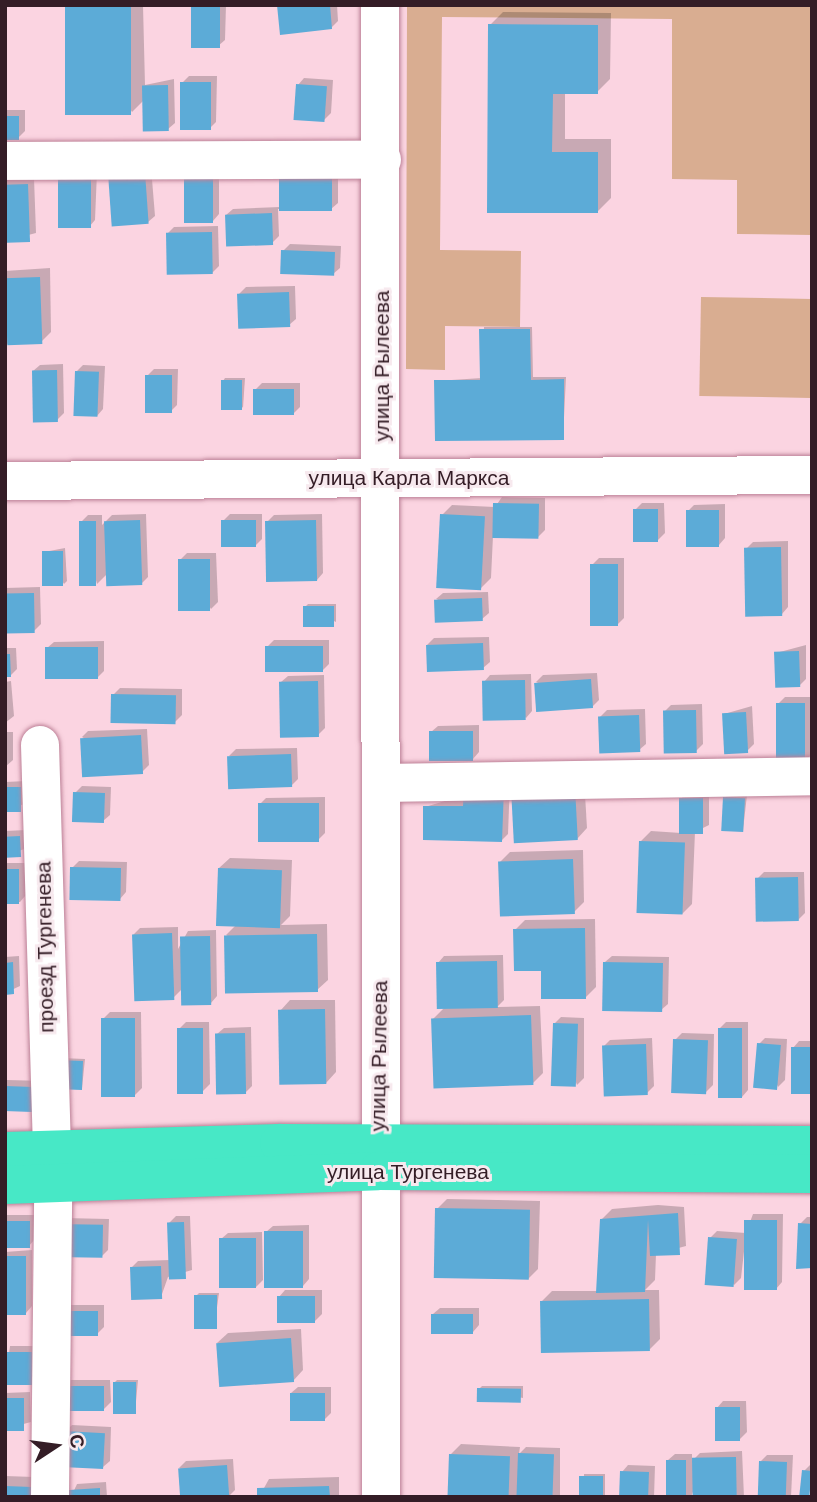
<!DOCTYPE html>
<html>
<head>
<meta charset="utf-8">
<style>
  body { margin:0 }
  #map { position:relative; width:817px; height:1502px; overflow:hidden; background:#fbd4e1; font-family:Helvetica,sans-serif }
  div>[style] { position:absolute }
  .green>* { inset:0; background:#d9ad91; transform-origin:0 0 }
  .shadow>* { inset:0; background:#0003; transform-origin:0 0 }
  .building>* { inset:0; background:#5cabd7; transform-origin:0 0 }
  .roads { filter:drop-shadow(0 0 2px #bc8096) drop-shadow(0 0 2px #bc8096) }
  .minor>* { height:38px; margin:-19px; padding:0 19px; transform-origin:19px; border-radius:19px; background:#fff }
  .highway>* { height:38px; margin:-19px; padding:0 19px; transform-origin:19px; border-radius:19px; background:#47e8c6 }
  span { translate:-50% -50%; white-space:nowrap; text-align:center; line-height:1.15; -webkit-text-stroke:6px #f7e9ee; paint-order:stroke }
  .street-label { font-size:21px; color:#341d26 }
  .frame { position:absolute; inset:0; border:7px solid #341d26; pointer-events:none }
  .north { position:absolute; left:21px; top:1411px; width:70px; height:70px; -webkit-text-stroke:5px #f7e9ee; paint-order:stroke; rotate:77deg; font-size:19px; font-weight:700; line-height:28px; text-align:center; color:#341d26 }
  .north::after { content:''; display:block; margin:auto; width:24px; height:32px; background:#341d26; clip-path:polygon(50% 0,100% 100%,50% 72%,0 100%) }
</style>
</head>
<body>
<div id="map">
  <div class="green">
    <div style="clip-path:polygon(407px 5px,812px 5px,812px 235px,737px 234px,737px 180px,672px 179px,672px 19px,442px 17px,440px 250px,521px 251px,520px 327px,445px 326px,445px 370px,406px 369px)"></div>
    <div style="left:701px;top:297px;width:111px;height:99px;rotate:1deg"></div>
  </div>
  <div class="shadow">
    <div style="clip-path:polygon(67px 5px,143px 5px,145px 85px,174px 79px,175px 123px,168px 129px,144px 100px,132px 112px)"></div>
    <div style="clip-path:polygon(193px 5px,226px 5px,225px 40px,218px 46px)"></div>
    <div style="clip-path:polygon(279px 5px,337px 5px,338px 21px,331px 28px)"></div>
    <div style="clip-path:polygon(503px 12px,611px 13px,610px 79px,597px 92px,565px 92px,565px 139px,611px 139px,611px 198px,597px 212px,489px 211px,490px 25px)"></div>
    <div style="clip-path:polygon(189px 76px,217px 76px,216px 122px,209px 129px,182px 83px)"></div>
    <div style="clip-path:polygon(304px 78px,333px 80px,331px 113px,324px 120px,298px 85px)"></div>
    <div style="clip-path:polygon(5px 110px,25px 110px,25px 131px,18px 138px,5px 138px)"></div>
    <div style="clip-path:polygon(219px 161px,219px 214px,213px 221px,185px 221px)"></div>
    <div style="clip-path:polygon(338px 165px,338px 203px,331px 209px,278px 209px,279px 236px,272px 243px,226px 215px,233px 209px,280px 207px)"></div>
    <div style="clip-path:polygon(151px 167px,155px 216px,148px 222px,117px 169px)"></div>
    <div style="clip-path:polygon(97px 172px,95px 220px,89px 227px,60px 179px)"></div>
    <div style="clip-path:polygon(34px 178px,36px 233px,5px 241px,5px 179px)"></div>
    <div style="clip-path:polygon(218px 226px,219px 266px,212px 273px,168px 233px,174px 227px)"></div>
    <div style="clip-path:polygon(290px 244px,341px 246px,340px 268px,333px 274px,283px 251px)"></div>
    <div style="clip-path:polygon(50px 268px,51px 332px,41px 342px,5px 344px,5px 271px)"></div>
    <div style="clip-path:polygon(295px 286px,296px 319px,289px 325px,239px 294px,246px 287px)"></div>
    <div style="clip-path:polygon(484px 327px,532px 327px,533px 377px,566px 377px,563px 438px,436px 381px,482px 378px)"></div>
    <div style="clip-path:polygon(63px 364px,64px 413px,57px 420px,33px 371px,40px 365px)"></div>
    <div style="clip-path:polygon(83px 365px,105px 366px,103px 409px,97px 416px,77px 371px)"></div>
    <div style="clip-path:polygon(154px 369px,178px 369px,177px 405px,171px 411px,147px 376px)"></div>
    <div style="clip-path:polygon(225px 378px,245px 378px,243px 408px,223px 381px)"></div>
    <div style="clip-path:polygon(262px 383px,300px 383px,300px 407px,294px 413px,255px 390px)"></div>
    <div style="clip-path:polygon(502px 497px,545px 498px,545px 530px,538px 537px,493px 536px,491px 578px,481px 588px,442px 515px,452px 505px,495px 507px)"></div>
    <div style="clip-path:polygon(642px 503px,664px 503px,665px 533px,658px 540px,635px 510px)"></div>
    <div style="clip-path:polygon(725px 504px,725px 538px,719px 545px,688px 511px,694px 505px)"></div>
    <div style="clip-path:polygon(146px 514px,148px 577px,141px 584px,107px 574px,97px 584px,81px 522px,88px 515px,102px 515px,102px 525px,112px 515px)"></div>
    <div style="clip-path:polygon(230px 514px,262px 514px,262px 539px,255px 546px,223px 521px)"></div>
    <div style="clip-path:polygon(322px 514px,323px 573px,317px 580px,267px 522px,274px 515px)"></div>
    <div style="clip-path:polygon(788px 541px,788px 607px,782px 614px,746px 549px,753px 542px)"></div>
    <div style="clip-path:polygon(65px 548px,67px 581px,64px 584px,44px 552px)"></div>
    <div style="clip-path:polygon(187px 553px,216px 553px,218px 602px,211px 609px,180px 560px)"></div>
    <div style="clip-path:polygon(599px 558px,624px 558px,624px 618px,617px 625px,592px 565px)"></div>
    <div style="clip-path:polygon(40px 587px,41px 624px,34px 631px,5px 631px,5px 588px)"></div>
    <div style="clip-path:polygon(488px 592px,489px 613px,482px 619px,436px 599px,443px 593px)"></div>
    <div style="clip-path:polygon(308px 604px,336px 604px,336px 622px,305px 607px)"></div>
    <div style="clip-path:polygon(489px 637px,490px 662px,483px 668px,427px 645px,434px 638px)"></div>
    <div style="clip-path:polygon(274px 640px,329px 640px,329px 664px,322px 671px,267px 647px)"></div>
    <div style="clip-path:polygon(104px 641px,104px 671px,97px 678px,47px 648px,54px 642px)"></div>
    <div style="clip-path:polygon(806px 645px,806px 679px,799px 686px,776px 653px)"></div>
    <div style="clip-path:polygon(5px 648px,16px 648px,17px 669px,11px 675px,5px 676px)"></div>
    <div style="clip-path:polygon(597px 673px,599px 700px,592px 707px,536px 682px,543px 675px)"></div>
    <div style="clip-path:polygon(531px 674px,532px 711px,526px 718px,484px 682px,490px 675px)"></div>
    <div style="clip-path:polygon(324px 675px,325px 728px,318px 735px,281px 682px,288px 676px)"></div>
    <div style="clip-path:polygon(11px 681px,14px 716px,5px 723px,5px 682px)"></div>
    <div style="clip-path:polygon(120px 688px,182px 689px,182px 715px,175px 722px,113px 695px)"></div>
    <div style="clip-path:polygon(785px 697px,811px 697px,810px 756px,803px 763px,778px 704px)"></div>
    <div style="clip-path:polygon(702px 704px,703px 744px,696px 751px,664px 712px,671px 705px)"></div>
    <div style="clip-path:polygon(752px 706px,754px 744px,747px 751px,724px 714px)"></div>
    <div style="clip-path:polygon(645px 709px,646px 744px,639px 750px,600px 717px,607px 710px)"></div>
    <div style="clip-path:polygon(479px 725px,479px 752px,473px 759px,431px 732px,438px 726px)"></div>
    <div style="clip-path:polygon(147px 729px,149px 765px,142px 772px,82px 737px,88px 731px)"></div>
    <div style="clip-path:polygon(5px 732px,13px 732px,13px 760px,5px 767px)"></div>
    <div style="clip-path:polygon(297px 748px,298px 779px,291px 786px,229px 756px,236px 749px)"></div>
    <div style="clip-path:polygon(584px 778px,587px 828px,577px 839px,515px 841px)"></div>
    <div style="clip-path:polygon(27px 781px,28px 803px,5px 810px,5px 782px)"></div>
    <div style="clip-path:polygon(510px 781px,508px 834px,501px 841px,425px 807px)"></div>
    <div style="clip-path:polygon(82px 786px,111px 787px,110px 815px,103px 821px,75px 793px)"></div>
    <div style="clip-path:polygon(687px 792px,709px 792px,709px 825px,695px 832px,692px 904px,682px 914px,640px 842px,651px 831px,681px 833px,681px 799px)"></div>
    <div style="clip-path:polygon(728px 795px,747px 795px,743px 830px,725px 798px)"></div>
    <div style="clip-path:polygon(325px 797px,325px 833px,318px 840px,259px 805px,266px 798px)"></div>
    <div style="clip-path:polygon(26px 830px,27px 848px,5px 856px,5px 831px)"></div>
    <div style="clip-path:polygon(583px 850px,584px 902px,574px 912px,500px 862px,510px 852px)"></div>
    <div style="clip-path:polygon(230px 858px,292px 860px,290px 916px,281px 925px,327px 924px,328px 980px,317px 990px,226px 935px,236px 925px,219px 868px)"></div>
    <div style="clip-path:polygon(79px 861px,127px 862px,126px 892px,120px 899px,72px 868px)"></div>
    <div style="clip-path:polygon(5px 863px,25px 863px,26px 895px,20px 902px,5px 902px)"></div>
    <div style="clip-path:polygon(764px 872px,804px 872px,805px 913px,798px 920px,757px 879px)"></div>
    <div style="clip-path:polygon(595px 919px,596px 987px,586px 997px,542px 969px,515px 930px,525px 920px)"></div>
    <div style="clip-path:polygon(178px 927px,178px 949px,188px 931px,216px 930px,217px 996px,211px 1003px,183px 988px,173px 998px,133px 935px,140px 928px)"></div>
    <div style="clip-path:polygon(503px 955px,504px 1000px,497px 1007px,540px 1006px,543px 1073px,533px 1083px,432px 1020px,444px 1008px,438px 963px,444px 956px)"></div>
    <div style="clip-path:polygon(19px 956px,20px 986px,5px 993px,5px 957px)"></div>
    <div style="clip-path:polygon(612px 956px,669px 957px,668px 1004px,661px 1010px,605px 962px)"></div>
    <div style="clip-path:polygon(290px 1000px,335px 1000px,336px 1072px,326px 1083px,280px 1011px)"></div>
    <div style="clip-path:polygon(110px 1012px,141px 1012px,142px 1088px,135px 1095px,103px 1019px)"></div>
    <div style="clip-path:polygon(561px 1017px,584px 1018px,584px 1078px,577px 1085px,554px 1024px)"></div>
    <div style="clip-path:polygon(186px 1022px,209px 1022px,210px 1084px,203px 1091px,179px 1029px)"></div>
    <div style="clip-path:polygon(726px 1022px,748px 1022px,748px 1090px,742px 1097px,719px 1029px)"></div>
    <div style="clip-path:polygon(251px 1027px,252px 1086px,245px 1093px,217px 1034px,224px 1028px)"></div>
    <div style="clip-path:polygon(682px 1033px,714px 1034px,713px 1085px,706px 1092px,675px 1040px)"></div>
    <div style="clip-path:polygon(652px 1038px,654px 1086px,647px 1093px,603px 1047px,610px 1040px)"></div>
    <div style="clip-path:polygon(765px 1038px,787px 1039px,785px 1080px,778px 1087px,759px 1044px)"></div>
    <div style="clip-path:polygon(799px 1041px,812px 1041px,812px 1092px,793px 1048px)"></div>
    <div style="clip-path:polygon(5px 1047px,7px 1080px,46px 1081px,5px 1110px)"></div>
    <div style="clip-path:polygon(61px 1058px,85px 1059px,82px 1088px)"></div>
    <div style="clip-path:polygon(447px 1199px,540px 1201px,538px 1269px,528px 1279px,437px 1209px)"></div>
    <div style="clip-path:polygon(658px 1205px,684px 1207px,686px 1246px,656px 1254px,655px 1280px,645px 1290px,659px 1290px,660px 1339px,650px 1349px,542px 1301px,552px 1291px,598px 1291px,602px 1219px,612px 1209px)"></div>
    <div style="clip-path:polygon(753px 1214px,783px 1214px,782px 1282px,776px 1289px,746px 1234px,741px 1278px,734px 1285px,710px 1238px,717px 1231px,746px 1233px)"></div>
    <div style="clip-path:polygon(5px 1215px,36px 1215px,35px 1239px,29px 1246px,5px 1246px)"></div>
    <div style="clip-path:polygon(176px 1216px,190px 1216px,192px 1270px,168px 1277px,161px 1297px,131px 1268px,138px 1261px,170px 1260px,169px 1223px)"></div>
    <div style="clip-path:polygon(807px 1217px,812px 1217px,812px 1266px,800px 1224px)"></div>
    <div style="clip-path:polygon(64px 1218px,109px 1219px,108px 1250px,101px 1257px)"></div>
    <div style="clip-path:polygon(309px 1225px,309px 1279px,303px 1286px,266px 1232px,273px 1226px)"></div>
    <div style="clip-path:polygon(262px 1232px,263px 1280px,256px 1287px,221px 1239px,228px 1233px)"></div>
    <div style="clip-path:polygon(32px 1250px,32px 1306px,26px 1313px,5px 1313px,5px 1252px)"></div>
    <div style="clip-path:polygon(285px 1290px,322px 1290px,322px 1314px,315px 1321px,279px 1297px)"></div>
    <div style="clip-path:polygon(199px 1293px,219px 1293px,214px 1329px,196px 1296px)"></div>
    <div style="clip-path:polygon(69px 1305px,104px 1305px,104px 1327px,97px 1334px,63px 1334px)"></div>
    <div style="clip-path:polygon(440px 1308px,479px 1308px,479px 1325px,473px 1332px,433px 1314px)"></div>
    <div style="clip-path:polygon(301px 1329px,303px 1370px,293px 1381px,217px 1343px,228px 1333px)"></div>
    <div style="clip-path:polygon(10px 1346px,38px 1346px,38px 1376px,5px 1383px)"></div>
    <div style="clip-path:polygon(69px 1380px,110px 1380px,111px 1402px,104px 1409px,62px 1409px)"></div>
    <div style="clip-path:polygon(117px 1380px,138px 1380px,135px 1412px,114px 1383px)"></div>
    <div style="clip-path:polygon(482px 1386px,523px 1386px,523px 1398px,479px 1389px)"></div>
    <div style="clip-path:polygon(298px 1387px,331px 1387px,331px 1413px,324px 1420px,291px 1393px)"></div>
    <div style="clip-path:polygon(30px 1392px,31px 1422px,5px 1429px,5px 1393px)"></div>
    <div style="clip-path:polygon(723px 1401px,746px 1401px,747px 1432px,740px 1439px,717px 1408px)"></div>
    <div style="clip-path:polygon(72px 1425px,111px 1427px,110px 1461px,103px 1467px,66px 1431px)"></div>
    <div style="clip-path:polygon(461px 1444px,520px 1447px,519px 1454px,526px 1447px,560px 1448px,560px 1497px,449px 1497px,451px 1454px)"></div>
    <div style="clip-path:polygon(742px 1451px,744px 1497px,695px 1497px,694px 1489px,691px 1497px,668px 1497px,668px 1460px,675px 1454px,692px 1454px,692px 1461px,700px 1453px)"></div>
    <div style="clip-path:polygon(767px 1455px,793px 1455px,791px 1497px,759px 1497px,761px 1461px)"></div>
    <div style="clip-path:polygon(233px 1459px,235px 1490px,228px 1497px,179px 1468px,186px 1461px)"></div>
    <div style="clip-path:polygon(811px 1464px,812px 1464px,812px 1497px,804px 1471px)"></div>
    <div style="clip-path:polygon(628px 1465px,655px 1466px,654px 1497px,621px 1497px,622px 1472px)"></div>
    <div style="left:584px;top:1474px;width:21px;height:23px"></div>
    <div style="left:5px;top:1476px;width:37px;height:21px;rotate:2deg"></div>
    <div style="clip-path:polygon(339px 1477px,339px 1497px,259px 1497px,269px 1479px)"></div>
    <div style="clip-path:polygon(106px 1482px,107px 1497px,71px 1497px,77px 1484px)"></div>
  </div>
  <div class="building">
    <div style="left:65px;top:5px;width:66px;height:110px"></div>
    <div style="left:191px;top:5px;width:29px;height:43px"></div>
    <div style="clip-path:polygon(277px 5px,330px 5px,332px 29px,280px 35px)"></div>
    <div style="clip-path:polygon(488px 24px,598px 25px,598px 94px,553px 94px,552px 152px,598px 152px,598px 213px,487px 213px)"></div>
    <div style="left:180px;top:82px;width:31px;height:48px"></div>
    <div style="left:296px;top:84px;width:31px;height:36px;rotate:4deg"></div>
    <div style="left:168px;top:85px;width:46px;height:26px;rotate:89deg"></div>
    <div style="left:5px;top:116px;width:14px;height:24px"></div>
    <div style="left:184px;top:167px;width:29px;height:56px"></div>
    <div style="left:279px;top:171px;width:53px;height:40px"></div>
    <div style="left:145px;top:172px;width:52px;height:37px;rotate:86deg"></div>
    <div style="left:58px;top:178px;width:33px;height:50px"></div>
    <div style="left:28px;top:184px;width:58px;height:23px;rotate:88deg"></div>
    <div style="left:272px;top:213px;width:32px;height:47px;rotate:88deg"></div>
    <div style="left:212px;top:232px;width:42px;height:46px;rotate:89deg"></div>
    <div style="left:281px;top:250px;width:54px;height:24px;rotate:2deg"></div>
    <div style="left:40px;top:277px;width:67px;height:35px;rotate:88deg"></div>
    <div style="left:289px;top:292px;width:35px;height:52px;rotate:88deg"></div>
    <div style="clip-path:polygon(479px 329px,530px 329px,531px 380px,564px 379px,564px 440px,435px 441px,434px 380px,480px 380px)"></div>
    <div style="left:57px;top:370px;width:52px;height:25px;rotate:89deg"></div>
    <div style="left:75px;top:371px;width:24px;height:45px;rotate:2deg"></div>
    <div style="left:145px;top:375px;width:27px;height:38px"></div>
    <div style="left:221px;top:380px;width:21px;height:30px"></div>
    <div style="left:253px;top:389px;width:41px;height:26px"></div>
    <div style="left:493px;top:503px;width:46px;height:35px;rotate:1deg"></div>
    <div style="left:633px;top:509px;width:25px;height:33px"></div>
    <div style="left:719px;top:510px;width:37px;height:33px;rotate:90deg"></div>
    <div style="left:440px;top:514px;width:45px;height:74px;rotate:3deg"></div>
    <div style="left:140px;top:520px;width:65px;height:36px;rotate:88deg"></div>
    <div style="left:221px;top:520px;width:35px;height:27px"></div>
    <div style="left:316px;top:520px;width:61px;height:51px;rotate:89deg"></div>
    <div style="left:79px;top:521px;width:17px;height:65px"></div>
    <div style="left:781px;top:547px;width:69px;height:37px;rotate:89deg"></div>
    <div style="left:42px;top:551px;width:21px;height:35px"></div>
    <div style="left:178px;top:559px;width:32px;height:52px"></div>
    <div style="left:590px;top:564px;width:28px;height:62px"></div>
    <div style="left:34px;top:593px;width:40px;height:29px;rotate:89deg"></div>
    <div style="left:482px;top:598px;width:23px;height:48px;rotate:88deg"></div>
    <div style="left:303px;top:606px;width:31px;height:21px"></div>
    <div style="left:483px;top:643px;width:27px;height:57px;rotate:88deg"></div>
    <div style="left:265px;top:646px;width:58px;height:26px"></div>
    <div style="left:98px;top:647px;width:32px;height:53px;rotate:90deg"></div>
    <div style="left:799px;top:651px;width:36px;height:25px;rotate:88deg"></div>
    <div style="clip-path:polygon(5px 654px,10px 654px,11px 677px,5px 677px)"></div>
    <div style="left:591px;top:679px;width:29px;height:57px;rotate:86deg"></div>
    <div style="left:525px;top:680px;width:40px;height:43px;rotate:89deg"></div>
    <div style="left:318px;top:681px;width:56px;height:39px;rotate:89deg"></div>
    <div style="left:111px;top:694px;width:65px;height:29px;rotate:1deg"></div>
    <div style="left:776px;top:703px;width:29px;height:60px"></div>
    <div style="left:696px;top:710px;width:43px;height:33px;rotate:89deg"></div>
    <div style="left:746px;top:712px;width:41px;height:24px;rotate:87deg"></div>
    <div style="left:639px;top:715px;width:37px;height:41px;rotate:88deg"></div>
    <div style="left:473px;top:731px;width:30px;height:44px;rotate:90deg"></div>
    <div style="left:141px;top:735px;width:39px;height:61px;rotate:87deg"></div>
    <div style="left:291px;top:754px;width:33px;height:64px;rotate:88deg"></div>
    <div style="clip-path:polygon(464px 785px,504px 787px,502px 842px,423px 840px,423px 806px,463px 806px)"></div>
    <div style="left:5px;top:787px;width:16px;height:25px"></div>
    <div style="left:575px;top:787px;width:53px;height:64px;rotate:87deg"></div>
    <div style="left:73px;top:792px;width:32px;height:30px;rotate:2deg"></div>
    <div style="left:723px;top:797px;width:22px;height:34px;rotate:3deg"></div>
    <div style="left:679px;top:798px;width:24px;height:36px"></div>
    <div style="left:319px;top:803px;width:39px;height:61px;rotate:90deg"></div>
    <div style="left:20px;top:836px;width:21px;height:15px;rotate:87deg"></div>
    <div style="left:639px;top:841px;width:46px;height:72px;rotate:2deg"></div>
    <div style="left:573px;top:859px;width:55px;height:75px;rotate:88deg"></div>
    <div style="left:70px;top:867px;width:51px;height:33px;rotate:1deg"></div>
    <div style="left:218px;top:868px;width:64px;height:58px;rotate:2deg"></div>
    <div style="left:5px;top:869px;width:14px;height:35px"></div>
    <div style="left:798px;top:877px;width:44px;height:43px;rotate:89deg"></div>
    <div style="clip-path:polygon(585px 928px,586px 999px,541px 999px,541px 971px,514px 971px,513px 929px)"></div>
    <div style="left:172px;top:933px;width:67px;height:40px;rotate:88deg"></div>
    <div style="left:317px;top:934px;width:58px;height:93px;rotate:89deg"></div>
    <div style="left:210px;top:936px;width:69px;height:30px;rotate:89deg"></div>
    <div style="left:497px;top:961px;width:47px;height:61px;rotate:89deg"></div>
    <div style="clip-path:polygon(13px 962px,14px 994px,5px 995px,5px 963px)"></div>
    <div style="left:603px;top:962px;width:60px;height:49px;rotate:1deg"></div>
    <div style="left:325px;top:1009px;width:75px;height:47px;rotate:89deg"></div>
    <div style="left:531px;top:1015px;width:70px;height:100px;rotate:88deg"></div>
    <div style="left:101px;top:1018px;width:34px;height:79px"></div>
    <div style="left:553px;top:1023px;width:25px;height:63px;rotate:2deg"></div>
    <div style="left:177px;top:1028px;width:26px;height:66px"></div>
    <div style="left:718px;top:1028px;width:24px;height:70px"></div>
    <div style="left:245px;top:1033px;width:61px;height:30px;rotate:89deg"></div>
    <div style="left:673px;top:1039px;width:35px;height:54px;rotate:2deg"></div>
    <div style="left:757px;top:1043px;width:24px;height:45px;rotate:5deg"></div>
    <div style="left:646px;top:1044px;width:51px;height:44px;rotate:88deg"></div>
    <div style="left:791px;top:1047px;width:21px;height:47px"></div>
    <div style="left:56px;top:1060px;width:27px;height:29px;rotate:2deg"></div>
    <div style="left:5px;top:1086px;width:35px;height:25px;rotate:2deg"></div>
    <div style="left:435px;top:1208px;width:95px;height:70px;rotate:1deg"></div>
    <div style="clip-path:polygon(678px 1213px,680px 1255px,650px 1256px,648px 1220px,645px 1292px,596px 1293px,600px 1219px)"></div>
    <div style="left:744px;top:1220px;width:33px;height:70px"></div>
    <div style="left:5px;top:1221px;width:25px;height:27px"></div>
    <div style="left:184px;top:1222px;width:57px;height:17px;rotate:88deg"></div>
    <div style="clip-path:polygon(798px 1223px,812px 1224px,812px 1268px,796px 1269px)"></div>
    <div style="left:55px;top:1224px;width:48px;height:33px;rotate:1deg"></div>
    <div style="left:303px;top:1231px;width:57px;height:39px;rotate:90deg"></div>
    <div style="left:708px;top:1237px;width:29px;height:48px;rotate:4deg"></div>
    <div style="left:256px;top:1238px;width:50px;height:37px;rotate:90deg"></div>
    <div style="left:26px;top:1256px;width:59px;height:21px;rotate:90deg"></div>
    <div style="left:161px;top:1266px;width:33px;height:31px;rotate:88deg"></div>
    <div style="left:194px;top:1295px;width:23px;height:34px"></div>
    <div style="left:277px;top:1296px;width:38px;height:27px"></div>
    <div style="left:649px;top:1299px;width:52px;height:109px;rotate:89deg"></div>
    <div style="left:61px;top:1311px;width:37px;height:25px"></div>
    <div style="left:431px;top:1314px;width:42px;height:20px"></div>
    <div style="left:291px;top:1338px;width:44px;height:75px;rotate:86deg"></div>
    <div style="left:5px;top:1352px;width:27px;height:33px"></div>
    <div style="left:113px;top:1382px;width:23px;height:32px"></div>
    <div style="left:61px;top:1386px;width:43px;height:25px"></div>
    <div style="left:477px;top:1388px;width:44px;height:14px;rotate:1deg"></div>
    <div style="left:290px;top:1393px;width:35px;height:28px"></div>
    <div style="left:5px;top:1398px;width:19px;height:33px"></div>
    <div style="left:715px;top:1407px;width:25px;height:34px"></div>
    <div style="left:64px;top:1431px;width:41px;height:36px;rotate:3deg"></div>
    <div style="left:518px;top:1453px;width:36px;height:44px;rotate:2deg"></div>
    <div style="left:449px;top:1454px;width:61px;height:43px;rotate:2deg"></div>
    <div style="left:736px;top:1457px;width:40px;height:44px;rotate:89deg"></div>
    <div style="left:666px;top:1460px;width:20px;height:37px"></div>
    <div style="left:759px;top:1461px;width:28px;height:36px;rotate:2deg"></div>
    <div style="left:227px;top:1465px;width:32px;height:49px;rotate:86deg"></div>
    <div style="left:802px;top:1470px;width:10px;height:27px;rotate:6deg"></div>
    <div style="left:620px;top:1471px;width:29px;height:26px;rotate:2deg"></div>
    <div style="left:579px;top:1476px;width:24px;height:21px"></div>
    <div style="left:5px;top:1486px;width:27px;height:11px;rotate:2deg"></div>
    <div style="clip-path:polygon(329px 1486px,330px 1497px,257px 1497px,257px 1488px)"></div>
    <div style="clip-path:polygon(100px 1488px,100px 1497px,69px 1497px,69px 1490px)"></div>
  </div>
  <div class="roads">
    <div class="minor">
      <div style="left:380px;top:5px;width:1492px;rotate:89.96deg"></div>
      <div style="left:5px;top:161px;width:377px;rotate:-0.2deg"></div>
      <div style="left:5px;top:481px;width:807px;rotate:-0.43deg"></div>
      <div style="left:40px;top:745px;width:404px;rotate:88.3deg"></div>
      <div style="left:385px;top:783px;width:427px;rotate:-0.9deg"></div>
      <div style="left:50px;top:1497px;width:312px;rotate:-89.4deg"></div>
    </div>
    <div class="highway">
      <div style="left:5px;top:1151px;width:274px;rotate:-1.7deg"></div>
      <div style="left:279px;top:1143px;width:533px;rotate:0.21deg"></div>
      <div style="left:5px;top:1185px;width:373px;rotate:-2.1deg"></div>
      <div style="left:378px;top:1171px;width:434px;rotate:0.4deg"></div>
    </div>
  </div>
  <div class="street-label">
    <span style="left:382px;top:366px;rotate:-90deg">улица Рылеева</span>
    <span style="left:409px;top:478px">улица Карла Маркса</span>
    <span style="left:45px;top:947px;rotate:-91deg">проезд Тургенева</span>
    <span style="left:379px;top:1056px;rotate:-89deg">улица Рылеева</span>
    <span style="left:408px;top:1172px">улица Тургенева</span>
  </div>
  <div class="frame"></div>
  <div class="north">С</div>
</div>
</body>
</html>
